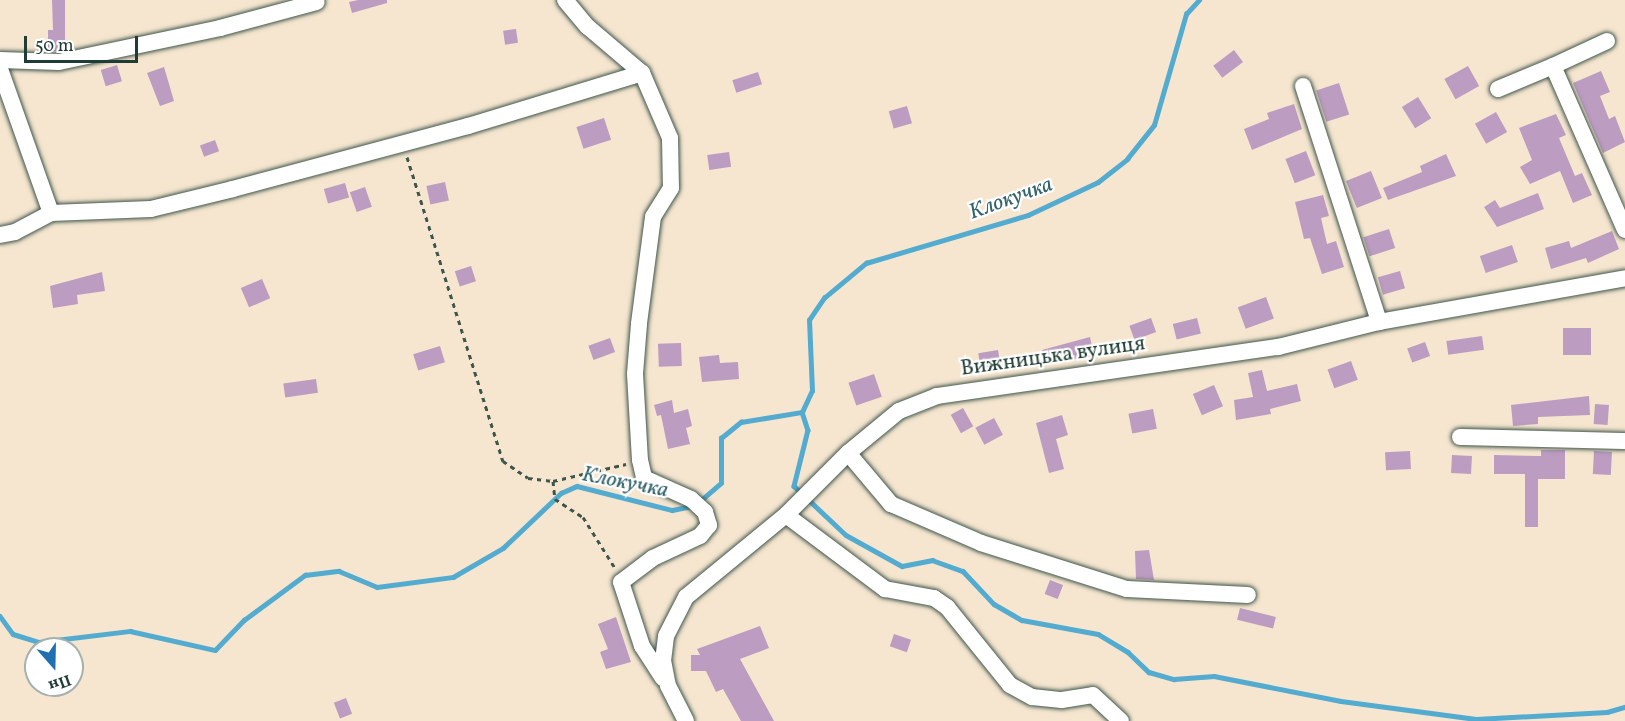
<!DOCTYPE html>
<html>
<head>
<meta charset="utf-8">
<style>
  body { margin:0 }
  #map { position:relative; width:1625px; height:721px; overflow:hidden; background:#f6e6d0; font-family:Vollkorn,serif }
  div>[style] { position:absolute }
  .stream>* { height:4.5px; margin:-2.25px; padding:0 2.25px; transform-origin:2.25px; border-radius:2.25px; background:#53abd0 }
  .building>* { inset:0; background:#bc9cc0; transform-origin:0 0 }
  .path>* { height:3px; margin-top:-1.5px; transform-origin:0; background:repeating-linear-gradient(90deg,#3f564b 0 4.5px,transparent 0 9px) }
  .roads { filter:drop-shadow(0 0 2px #3f564b) drop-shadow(0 0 2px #3f564b) }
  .minor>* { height:16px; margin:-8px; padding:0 8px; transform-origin:8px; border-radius:8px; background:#fff }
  span { translate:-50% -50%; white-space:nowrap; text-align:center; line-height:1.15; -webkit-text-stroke:4.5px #fff; paint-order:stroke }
  .street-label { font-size:21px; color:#1f3d34 }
  .water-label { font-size:22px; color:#31646b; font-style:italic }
  .north { position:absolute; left:24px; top:637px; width:60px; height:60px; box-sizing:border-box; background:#fff; border:2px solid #a5b1ae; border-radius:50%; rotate:160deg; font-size:16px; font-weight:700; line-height:24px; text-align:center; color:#1f3d34 }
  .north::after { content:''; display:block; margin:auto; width:21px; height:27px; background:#1f6fb2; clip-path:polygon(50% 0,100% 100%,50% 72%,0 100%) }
  .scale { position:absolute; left:24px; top:36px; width:114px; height:27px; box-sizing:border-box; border:3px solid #1f3d34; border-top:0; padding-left:8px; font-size:18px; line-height:21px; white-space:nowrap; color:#1f3d34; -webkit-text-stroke:4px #fff; paint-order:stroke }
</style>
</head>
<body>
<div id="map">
  <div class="stream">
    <div style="left:802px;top:412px;width:19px;rotate:72deg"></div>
    <div style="left:808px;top:430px;width:58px;rotate:104deg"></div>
    <div style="left:794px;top:486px;width:71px;rotate:43.3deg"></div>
    <div style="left:846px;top:535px;width:64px;rotate:29deg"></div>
    <div style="left:902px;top:566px;width:31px;rotate:-11deg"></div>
    <div style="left:932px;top:560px;width:33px;rotate:20deg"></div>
    <div style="left:963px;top:571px;width:45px;rotate:46.8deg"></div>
    <div style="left:994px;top:604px;width:32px;rotate:30deg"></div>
    <div style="left:1022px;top:620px;width:77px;rotate:10.4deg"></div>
    <div style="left:1098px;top:634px;width:35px;rotate:31deg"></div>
    <div style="left:1128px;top:652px;width:29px;rotate:44deg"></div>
    <div style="left:1149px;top:672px;width:26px;rotate:16deg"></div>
    <div style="left:1174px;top:679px;width:40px;rotate:-4.3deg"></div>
    <div style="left:1214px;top:676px;width:129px;rotate:11.1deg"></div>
    <div style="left:1341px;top:701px;width:136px;rotate:7.6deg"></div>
    <div style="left:1476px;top:719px;width:131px;rotate:-3.1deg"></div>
    <div style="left:1607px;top:712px;width:19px;rotate:-16deg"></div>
    <div style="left:699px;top:502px;width:29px;rotate:-41deg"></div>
    <div style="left:721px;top:483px;width:45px;rotate:-90deg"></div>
    <div style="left:721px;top:438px;width:26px;rotate:-39deg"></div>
    <div style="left:741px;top:422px;width:62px;rotate:-9.3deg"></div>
    <div style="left:802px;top:412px;width:23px;rotate:-65deg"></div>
    <div style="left:812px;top:391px;width:71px;rotate:-92.4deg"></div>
    <div style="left:809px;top:320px;width:27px;rotate:-56deg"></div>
    <div style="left:824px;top:298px;width:55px;rotate:-39.8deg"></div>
    <div style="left:866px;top:263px;width:169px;rotate:-16.5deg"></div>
    <div style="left:1028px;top:215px;width:77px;rotate:-25.2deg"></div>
    <div style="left:1098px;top:182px;width:37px;rotate:-38deg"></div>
    <div style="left:1127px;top:159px;width:43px;rotate:-51.5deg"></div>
    <div style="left:1154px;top:125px;width:116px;rotate:-73.9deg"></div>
    <div style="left:1186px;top:14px;width:19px;rotate:-47deg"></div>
    <div style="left:0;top:616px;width:22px;rotate:54deg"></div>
    <div style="left:13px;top:634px;width:27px;rotate:17deg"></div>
    <div style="left:39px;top:642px;width:92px;rotate:-6.9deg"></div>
    <div style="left:130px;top:631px;width:87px;rotate:12.6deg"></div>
    <div style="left:215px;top:650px;width:42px;rotate:-46deg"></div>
    <div style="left:244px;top:620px;width:76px;rotate:-36.4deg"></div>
    <div style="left:305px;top:575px;width:34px;rotate:-7deg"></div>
    <div style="left:339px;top:571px;width:41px;rotate:22.8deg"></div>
    <div style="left:377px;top:587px;width:77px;rotate:-7.5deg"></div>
    <div style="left:453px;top:577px;width:58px;rotate:-30.1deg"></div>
    <div style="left:503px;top:548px;width:80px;rotate:-43.5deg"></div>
    <div style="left:561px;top:493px;width:17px;rotate:-24deg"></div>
    <div style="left:577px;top:486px;width:98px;rotate:14.2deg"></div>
    <div style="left:672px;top:510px;width:20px;rotate:-11deg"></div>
  </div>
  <div class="building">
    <div style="clip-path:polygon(52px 0,65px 0,65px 50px,58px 51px,48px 51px,48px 30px,53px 30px)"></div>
    <div style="clip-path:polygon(358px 0,387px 0,387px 3px,352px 13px,349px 2px)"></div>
    <div style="left:516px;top:29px;width:14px;height:13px;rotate:82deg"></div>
    <div style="left:1234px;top:50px;width:15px;height:26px;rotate:53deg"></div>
    <div style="left:117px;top:65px;width:17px;height:17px;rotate:73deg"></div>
    <div style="left:1468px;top:66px;width:23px;height:27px;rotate:61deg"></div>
    <div style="clip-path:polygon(164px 67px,174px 101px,160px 106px,147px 73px)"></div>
    <div style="clip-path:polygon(1601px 71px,1610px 92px,1600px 96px,1609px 119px,1615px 116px,1625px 142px,1603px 153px,1573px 83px)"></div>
    <div style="left:758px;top:72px;width:13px;height:27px;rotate:72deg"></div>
    <div style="left:1339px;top:83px;width:33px;height:24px;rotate:72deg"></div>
    <div style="left:1418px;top:97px;width:25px;height:19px;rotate:58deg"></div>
    <div style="clip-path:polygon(1294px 104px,1302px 129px,1252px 150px,1244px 129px,1269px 119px,1267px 113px)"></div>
    <div style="left:907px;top:106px;width:18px;height:19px;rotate:74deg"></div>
    <div style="left:1496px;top:112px;width:23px;height:24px;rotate:61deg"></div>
    <div style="clip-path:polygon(1556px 114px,1566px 135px,1559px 138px,1575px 176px,1582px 173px,1592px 195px,1573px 203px,1560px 171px,1530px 184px,1520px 167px,1532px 160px,1519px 128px)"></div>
    <div style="left:604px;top:118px;width:23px;height:29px;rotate:72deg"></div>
    <div style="left:215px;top:140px;width:12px;height:16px;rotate:70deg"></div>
    <div style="left:1306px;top:151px;width:26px;height:22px;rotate:69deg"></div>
    <div style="left:729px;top:152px;width:15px;height:22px;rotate:82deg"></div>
    <div style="clip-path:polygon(1446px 154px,1456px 176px,1388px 200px,1383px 188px,1422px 172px,1420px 166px)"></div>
    <div style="left:1371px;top:171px;width:29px;height:27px;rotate:68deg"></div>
    <div style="left:445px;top:182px;width:19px;height:19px;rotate:78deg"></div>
    <div style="left:345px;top:183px;width:15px;height:22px;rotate:74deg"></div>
    <div style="left:365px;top:187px;width:21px;height:16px;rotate:71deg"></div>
    <div style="clip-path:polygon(1538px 193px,1544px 209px,1497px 227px,1484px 207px,1495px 200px,1500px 208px)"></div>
    <div style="clip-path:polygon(1323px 195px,1329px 216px,1321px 218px,1327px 244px,1336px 241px,1344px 267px,1322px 274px,1310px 238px,1304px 239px,1295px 202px)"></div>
    <div style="left:1389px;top:229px;width:20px;height:27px;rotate:72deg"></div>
    <div style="clip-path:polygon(1612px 231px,1619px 249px,1588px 263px,1586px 258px,1551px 269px,1545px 248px,1569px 241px,1571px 248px)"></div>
    <div style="left:1512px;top:245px;width:18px;height:34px;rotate:71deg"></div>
    <div style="left:471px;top:266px;width:16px;height:17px;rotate:72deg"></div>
    <div style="left:1400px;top:271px;width:18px;height:23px;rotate:74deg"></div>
    <div style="clip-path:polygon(102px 272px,105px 291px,77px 295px,78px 304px,53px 308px,50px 286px)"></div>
    <div style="left:262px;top:279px;width:21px;height:23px;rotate:67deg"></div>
    <div style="left:1266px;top:297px;width:23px;height:30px;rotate:70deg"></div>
    <div style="left:1151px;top:318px;width:15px;height:23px;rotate:70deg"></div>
    <div style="left:1197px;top:318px;width:16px;height:25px;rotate:76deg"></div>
    <div style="left:1563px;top:328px;width:28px;height:27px"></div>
    <div style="left:1482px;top:336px;width:14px;height:36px;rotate:82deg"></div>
    <div style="clip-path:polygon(1090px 337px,1094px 356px,1044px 364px,1042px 350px)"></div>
    <div style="left:610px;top:338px;width:15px;height:23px;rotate:70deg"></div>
    <div style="left:1425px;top:342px;width:15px;height:19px;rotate:70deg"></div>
    <div style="left:681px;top:343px;width:23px;height:23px;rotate:88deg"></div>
    <div style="left:440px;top:346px;width:17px;height:28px;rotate:73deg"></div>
    <div style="left:998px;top:350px;width:18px;height:20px;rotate:81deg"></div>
    <div style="clip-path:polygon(719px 355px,720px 363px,738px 362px,739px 379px,702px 382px,699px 357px)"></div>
    <div style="left:1351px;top:361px;width:20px;height:25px;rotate:70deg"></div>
    <div style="clip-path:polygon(1262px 370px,1267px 391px,1297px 384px,1301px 401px,1270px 409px,1271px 414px,1236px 420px,1234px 400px,1253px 397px,1248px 373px)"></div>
    <div style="left:874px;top:374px;width:24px;height:27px;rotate:71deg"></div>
    <div style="left:316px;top:379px;width:14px;height:33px;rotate:82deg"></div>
    <div style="left:1214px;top:385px;width:23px;height:23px;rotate:67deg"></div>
    <div style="clip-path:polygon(1589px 396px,1590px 415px,1538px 417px,1538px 424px,1513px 426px,1511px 405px)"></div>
    <div style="clip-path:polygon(672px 400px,674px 413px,688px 409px,692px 426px,686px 428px,690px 444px,668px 449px,661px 415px,657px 416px,654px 405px)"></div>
    <div style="left:1595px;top:404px;width:14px;height:20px;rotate:4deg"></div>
    <div style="left:963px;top:408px;width:21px;height:14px;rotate:61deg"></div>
    <div style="left:1153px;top:409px;width:20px;height:25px;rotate:79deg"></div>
    <div style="clip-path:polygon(1062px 415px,1068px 435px,1056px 439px,1064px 469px,1049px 473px,1036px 423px)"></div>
    <div style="left:994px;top:418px;width:19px;height:21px;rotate:62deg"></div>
    <div style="clip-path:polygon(1541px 450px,1565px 450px,1565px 479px,1538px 479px,1538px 527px,1525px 527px,1525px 474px,1494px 474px,1494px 455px,1541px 456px)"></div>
    <div style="left:1410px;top:451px;width:18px;height:25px;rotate:87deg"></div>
    <div style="left:1594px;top:451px;width:18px;height:23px;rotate:3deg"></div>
    <div style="left:1452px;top:455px;width:20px;height:18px;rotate:3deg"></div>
    <div style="clip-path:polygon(1149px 550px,1154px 580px,1136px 579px,1135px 551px)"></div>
    <div style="left:1050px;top:580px;width:14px;height:15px;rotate:21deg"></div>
    <div style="left:1240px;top:608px;width:37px;height:12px;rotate:14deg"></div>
    <div style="clip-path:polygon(616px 617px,631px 662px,606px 669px,600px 652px,608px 649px,598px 624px)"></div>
    <div style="clip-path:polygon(760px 626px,769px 648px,740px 659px,774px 721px,741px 721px,723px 689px,716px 692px,706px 671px,691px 671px,691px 655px,700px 655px,697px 649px)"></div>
    <div style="left:894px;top:634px;width:18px;height:13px;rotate:19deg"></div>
    <div style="left:346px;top:698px;width:17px;height:13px;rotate:69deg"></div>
  </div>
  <div class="path">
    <div style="left:407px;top:157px;width:319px;rotate:72.5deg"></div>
    <div style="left:503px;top:461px;width:30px;rotate:34deg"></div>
    <div style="left:528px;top:478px;width:25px;rotate:7deg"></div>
    <div style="left:553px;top:481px;width:75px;rotate:-13.1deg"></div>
    <div style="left:553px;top:481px;width:18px;rotate:84deg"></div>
    <div style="left:555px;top:499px;width:33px;rotate:33deg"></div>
    <div style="left:583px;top:517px;width:60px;rotate:57.9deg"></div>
  </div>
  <div class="roads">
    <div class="minor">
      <div style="left:565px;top:0;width:35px;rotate:50deg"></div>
      <div style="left:588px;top:27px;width:71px;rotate:40.4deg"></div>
      <div style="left:642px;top:73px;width:71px;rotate:66.7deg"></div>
      <div style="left:670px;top:138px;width:50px;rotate:88.9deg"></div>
      <div style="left:671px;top:188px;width:34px;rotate:122deg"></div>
      <div style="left:653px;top:217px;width:108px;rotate:97.5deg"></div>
      <div style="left:639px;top:324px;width:50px;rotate:94.6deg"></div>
      <div style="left:635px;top:374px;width:86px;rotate:86.7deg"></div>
      <div style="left:640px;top:460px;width:18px;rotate:77deg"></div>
      <div style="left:644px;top:478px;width:51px;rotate:24.1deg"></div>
      <div style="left:691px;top:499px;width:19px;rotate:43deg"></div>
      <div style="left:705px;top:512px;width:14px;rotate:73deg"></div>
      <div style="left:709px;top:525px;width:14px;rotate:129deg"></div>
      <div style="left:700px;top:536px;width:52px;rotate:154.9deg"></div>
      <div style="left:653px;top:558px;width:40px;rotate:143deg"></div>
      <div style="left:621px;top:582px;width:67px;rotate:71.8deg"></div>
      <div style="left:642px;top:646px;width:38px;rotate:57deg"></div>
      <div style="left:1607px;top:41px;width:60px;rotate:155.2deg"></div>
      <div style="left:1553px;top:66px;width:179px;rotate:66.3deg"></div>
      <div style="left:0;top:60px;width:59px;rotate:1.9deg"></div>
      <div style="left:59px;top:62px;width:165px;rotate:-11.9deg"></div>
      <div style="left:220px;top:28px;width:100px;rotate:-15deg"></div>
      <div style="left:0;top:69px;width:153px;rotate:70.5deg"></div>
      <div style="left:1303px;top:86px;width:248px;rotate:72.1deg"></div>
      <div style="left:1498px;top:89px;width:60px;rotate:-22.7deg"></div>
      <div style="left:0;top:235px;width:15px;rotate:-11deg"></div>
      <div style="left:15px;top:232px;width:41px;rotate:-27.8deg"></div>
      <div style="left:51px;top:213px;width:100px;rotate:-2.3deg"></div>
      <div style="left:151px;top:209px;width:84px;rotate:-13.7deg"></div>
      <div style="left:233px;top:189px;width:243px;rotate:-15deg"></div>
      <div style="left:468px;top:126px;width:182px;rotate:-16.9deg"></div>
      <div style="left:1460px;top:437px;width:165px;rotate:1.4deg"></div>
      <div style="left:848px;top:453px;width:67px;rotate:49.9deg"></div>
      <div style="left:891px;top:504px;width:98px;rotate:23.4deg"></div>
      <div style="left:981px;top:543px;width:153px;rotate:17.5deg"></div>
      <div style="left:1127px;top:589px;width:121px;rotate:2.8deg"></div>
      <div style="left:786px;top:515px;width:124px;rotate:36.8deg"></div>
      <div style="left:885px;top:589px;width:50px;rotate:10.4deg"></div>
      <div style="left:934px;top:598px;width:16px;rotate:35deg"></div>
      <div style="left:947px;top:607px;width:100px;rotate:51.1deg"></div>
      <div style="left:1010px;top:685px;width:25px;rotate:29deg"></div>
      <div style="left:1032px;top:697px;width:30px;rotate:6deg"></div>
      <div style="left:1062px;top:700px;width:31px;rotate:-9deg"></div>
      <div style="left:1093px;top:695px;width:38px;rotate:43deg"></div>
      <div style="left:686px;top:721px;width:39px;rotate:-117deg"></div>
      <div style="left:668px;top:686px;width:25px;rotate:-101deg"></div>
      <div style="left:663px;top:661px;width:25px;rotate:-83deg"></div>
      <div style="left:666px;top:636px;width:44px;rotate:-62.9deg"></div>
      <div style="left:686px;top:597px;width:129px;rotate:-39.4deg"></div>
      <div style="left:786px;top:515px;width:88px;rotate:-45deg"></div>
      <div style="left:848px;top:453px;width:66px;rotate:-39.5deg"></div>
      <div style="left:899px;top:411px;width:41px;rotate:-21.5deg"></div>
      <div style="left:937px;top:396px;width:345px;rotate:-8.2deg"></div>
      <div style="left:1278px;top:347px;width:104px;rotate:-13.9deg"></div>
      <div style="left:1379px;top:322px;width:250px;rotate:-10.1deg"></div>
    </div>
  </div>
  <div class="street-label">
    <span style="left:1053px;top:357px;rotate:-8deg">Вижницька вулиця</span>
  </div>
  <div class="water-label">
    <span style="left:1011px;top:199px;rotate:-20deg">Клокучка</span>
    <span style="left:625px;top:483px;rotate:11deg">Клокучка</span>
  </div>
  <div class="north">Пн</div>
  <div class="scale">50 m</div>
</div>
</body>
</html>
